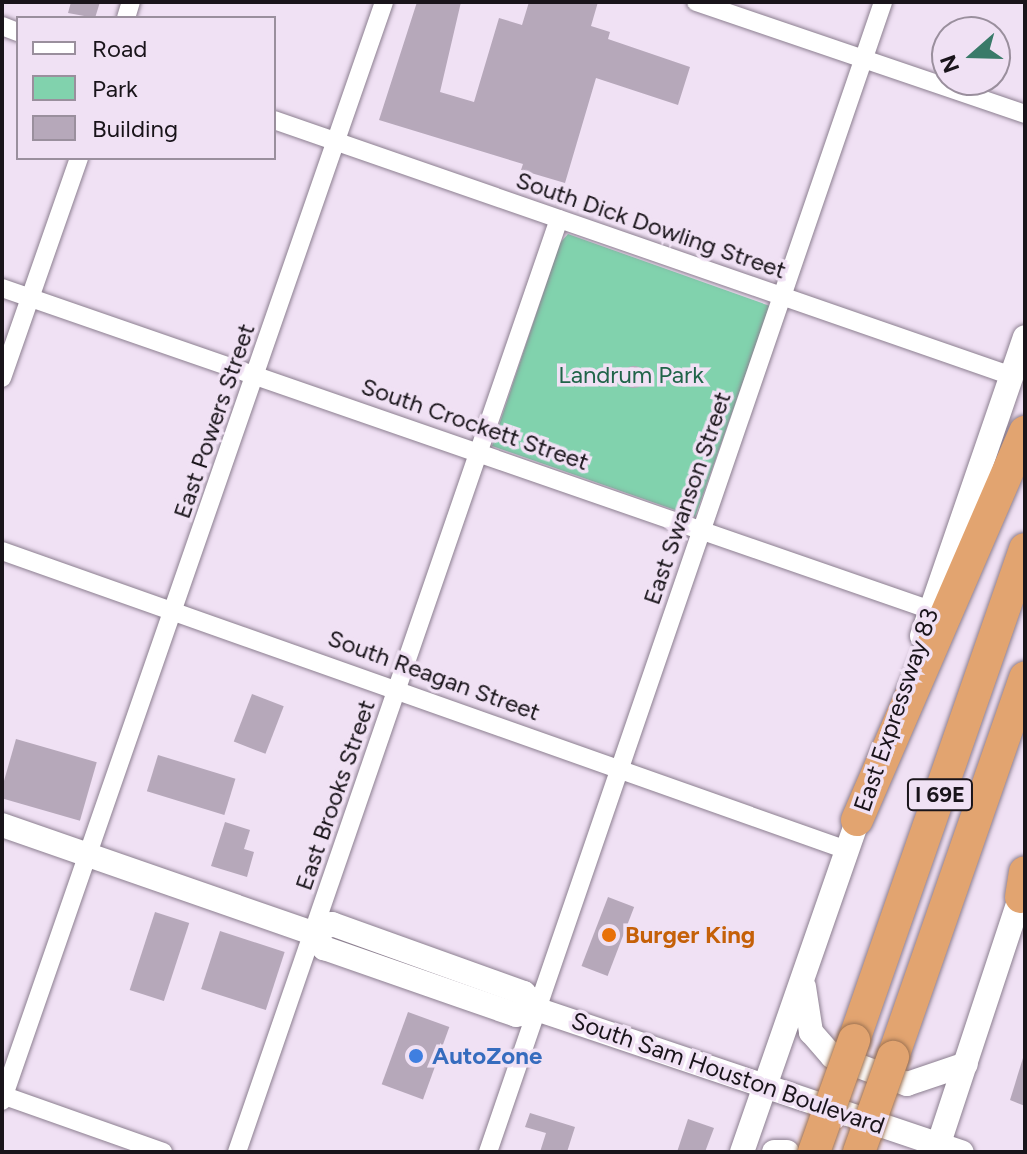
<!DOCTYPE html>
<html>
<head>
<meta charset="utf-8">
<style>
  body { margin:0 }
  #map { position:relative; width:1027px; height:1154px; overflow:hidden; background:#f0e1f4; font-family:Figtree,sans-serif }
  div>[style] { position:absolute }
  .green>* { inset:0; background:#81d2ad }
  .building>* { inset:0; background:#b6a8ba; transform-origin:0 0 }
  .round { border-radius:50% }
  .roads { filter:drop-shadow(0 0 2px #8c7f90) drop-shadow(0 0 2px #8c7f90) }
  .street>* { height:18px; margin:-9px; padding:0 9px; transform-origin:9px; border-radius:9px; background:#fff }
  .secondary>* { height:24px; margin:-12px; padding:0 12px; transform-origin:12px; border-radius:12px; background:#fff }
  .highway>* { height:32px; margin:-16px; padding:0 16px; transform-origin:16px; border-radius:16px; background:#e2a470 }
  .bridges { filter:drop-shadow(0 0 2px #9c7252) drop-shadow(0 0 2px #9c7252) }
  .highway-bridge>* { height:32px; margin:-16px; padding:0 16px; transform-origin:16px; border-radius:16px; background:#e2a470 }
  .dots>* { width:22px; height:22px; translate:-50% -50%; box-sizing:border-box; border:4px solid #f0e1f4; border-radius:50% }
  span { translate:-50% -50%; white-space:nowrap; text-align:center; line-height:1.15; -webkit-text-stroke:7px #f0e1f4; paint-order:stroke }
  .shield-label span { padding:2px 6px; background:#f0e1f4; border:2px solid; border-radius:6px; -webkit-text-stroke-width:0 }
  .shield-label { font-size:22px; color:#19141a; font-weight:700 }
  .street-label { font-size:24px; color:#19141a }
  .park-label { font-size:24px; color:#206449 }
  .food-label { font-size:24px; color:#c56008; font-weight:700 }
  .left { translate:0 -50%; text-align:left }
  .shop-label { font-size:24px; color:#366cbe; font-weight:700 }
  .frame { position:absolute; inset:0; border:4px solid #19141a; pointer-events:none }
  .legend { position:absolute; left:16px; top:16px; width:260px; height:144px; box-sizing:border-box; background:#f0e1f4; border:2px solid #9a8f9d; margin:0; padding:10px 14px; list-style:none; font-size:24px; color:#19141a }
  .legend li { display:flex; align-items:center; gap:16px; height:40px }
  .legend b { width:40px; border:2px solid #9a8f9d }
  .north { position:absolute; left:931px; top:16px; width:80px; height:80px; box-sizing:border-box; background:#f0e1f4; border:2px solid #9a8f9d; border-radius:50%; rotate:250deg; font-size:22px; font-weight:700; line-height:32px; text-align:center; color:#19141a }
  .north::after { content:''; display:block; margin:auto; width:28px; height:36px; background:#397a69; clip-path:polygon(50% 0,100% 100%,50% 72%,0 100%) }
</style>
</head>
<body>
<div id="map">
  <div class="green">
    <div style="clip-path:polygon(568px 234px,770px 306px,695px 517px,492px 446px,560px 243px)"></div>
  </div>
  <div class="building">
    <div style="clip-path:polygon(71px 2px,100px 2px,95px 18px,68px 13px)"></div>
    <div style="clip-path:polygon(417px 2px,461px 2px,440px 92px,474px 102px,499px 18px,522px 25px,529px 2px,598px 2px,591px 26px,610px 32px,608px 39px,690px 67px,678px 105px,596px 78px,565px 183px,521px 170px,523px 164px,379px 120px)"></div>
    <div class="round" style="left:623px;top:366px;width:22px;height:22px"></div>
    <div style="left:252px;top:694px;width:34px;height:51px;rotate:21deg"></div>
    <div style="left:16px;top:739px;width:84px;height:61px;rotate:16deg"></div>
    <div style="left:158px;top:755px;width:81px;height:38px;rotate:17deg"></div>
    <div style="clip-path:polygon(225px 822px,250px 830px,244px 849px,254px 852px,247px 877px,211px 866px)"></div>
    <div style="left:608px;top:897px;width:28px;height:74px;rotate:21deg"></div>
    <div style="left:155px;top:912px;width:36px;height:82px;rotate:18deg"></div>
    <div style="left:220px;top:931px;width:68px;height:61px;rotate:18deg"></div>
    <div style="left:408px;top:1012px;width:44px;height:77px;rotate:20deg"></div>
    <div style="clip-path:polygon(1023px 1058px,1025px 1058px,1025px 1106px,1010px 1100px)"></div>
    <div style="clip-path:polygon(530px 1113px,575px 1127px,567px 1152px,540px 1152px,546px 1133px,525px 1127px)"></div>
    <div style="clip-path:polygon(688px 1119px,714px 1128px,705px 1152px,677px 1152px)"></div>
  </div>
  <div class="roads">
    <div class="street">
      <div style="left:696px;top:2px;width:348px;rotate:18.8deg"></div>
      <div style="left:126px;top:18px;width:17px;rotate:-73deg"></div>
      <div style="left:2px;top:26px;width:17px;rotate:21deg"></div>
      <div style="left:274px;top:120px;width:781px;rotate:19.13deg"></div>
      <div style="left:2px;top:288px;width:983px;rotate:19.12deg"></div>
      <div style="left:2px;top:378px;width:233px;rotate:-70.7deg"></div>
      <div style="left:2px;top:551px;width:896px;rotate:19.49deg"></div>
      <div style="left:2px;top:1095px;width:171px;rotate:19.5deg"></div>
      <div style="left:2px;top:1101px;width:1163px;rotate:-70.83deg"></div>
      <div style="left:237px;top:1152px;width:987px;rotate:-70.96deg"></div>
      <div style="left:488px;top:1152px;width:1216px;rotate:-71.04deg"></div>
    </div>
    <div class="secondary">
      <div style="left:922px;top:636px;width:316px;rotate:-71deg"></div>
      <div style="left:2px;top:825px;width:329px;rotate:19.2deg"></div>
      <div style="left:313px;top:933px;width:19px;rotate:54deg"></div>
      <div style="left:324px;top:948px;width:203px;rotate:19.2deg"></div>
      <div style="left:516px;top:1015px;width:24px;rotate:-12deg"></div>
      <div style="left:313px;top:933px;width:21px;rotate:-25deg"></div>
      <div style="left:332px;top:924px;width:204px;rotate:19.8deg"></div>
      <div style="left:524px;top:993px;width:23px;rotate:49deg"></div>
      <div style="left:539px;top:1010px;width:446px;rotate:18.6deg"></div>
      <div style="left:804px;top:987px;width:46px;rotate:81.2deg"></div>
      <div style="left:811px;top:1032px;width:32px;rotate:49deg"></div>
      <div style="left:832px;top:1056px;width:80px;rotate:20.5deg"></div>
      <div style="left:907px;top:1084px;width:62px;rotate:-18.7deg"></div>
      <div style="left:742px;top:1152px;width:365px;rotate:-70.8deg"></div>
      <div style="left:774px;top:1152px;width:13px"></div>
      <div style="left:936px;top:1152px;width:283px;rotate:-71.7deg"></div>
    </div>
    <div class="highway">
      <div style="left:857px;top:820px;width:423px;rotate:-66.6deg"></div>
      <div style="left:1021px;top:897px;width:25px;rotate:-81deg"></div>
      <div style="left:854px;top:1040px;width:520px;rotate:-70.8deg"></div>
      <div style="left:893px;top:1057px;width:402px;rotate:-70.8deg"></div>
    </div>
  </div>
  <div class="bridges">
    <div class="highway-bridge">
      <div style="left:814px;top:1152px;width:119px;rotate:-70.3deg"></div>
      <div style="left:859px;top:1152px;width:101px;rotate:-70.3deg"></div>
    </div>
  </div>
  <div class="dots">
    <div style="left:609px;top:935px;background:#e8710a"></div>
    <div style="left:416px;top:1056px;background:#3f7fe0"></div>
  </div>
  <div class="shield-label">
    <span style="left:940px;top:795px">I 69E</span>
  </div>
  <div class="street-label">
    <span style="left:651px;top:225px;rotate:19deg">South Dick Dowling Street</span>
    <span style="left:214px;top:421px;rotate:-71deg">East Powers Street</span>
    <span style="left:475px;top:424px;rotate:19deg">South Crockett Street</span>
    <span style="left:687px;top:498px;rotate:-71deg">East Swanson Street</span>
    <span style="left:434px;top:675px;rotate:20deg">South Reagan Street</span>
    <span style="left:896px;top:710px;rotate:-71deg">East Expressway 83</span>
    <span style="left:335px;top:795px;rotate:-71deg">East Brooks Street</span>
    <span style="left:728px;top:1073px;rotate:19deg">South Sam Houston Boulevard</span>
  </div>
  <div class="park-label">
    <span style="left:631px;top:375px">Landrum Park</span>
  </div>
  <div class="food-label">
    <span class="left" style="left:625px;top:935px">Burger King</span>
  </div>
  <div class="shop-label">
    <span class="left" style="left:432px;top:1056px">AutoZone</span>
  </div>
  <div class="frame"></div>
  <ul class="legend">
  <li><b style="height:10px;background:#fff"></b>Road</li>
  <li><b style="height:22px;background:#81d2ad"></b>Park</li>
  <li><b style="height:22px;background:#b6a8ba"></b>Building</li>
  </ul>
  <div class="north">N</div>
</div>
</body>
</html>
